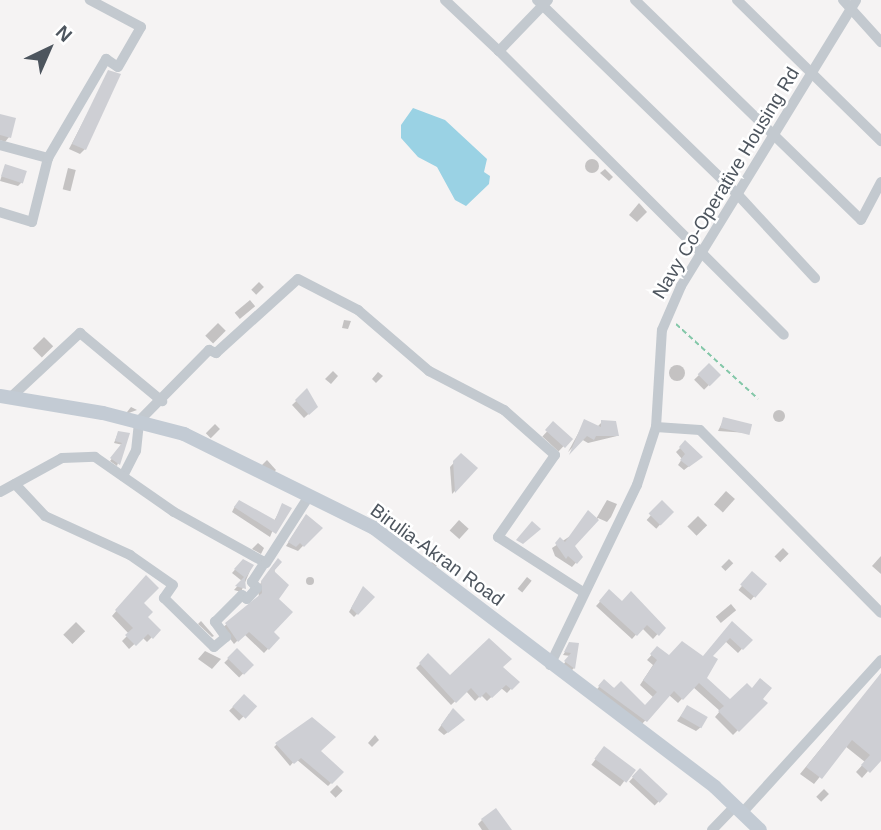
<!DOCTYPE html>
<html>
<head>
<meta charset="utf-8">
<style>
  body { margin:0 }
  #map { position:relative; width:881px; height:830px; overflow:hidden; background:#f5f3f3; font-family:Arial,sans-serif }
  div>[style] { position:absolute }
  .water>* { inset:0; background:#9ad2e4 }
  .shadow>* { inset:0; background:#0003; transform-origin:0 0 }
  .round { border-radius:50% }
  .building>* { inset:0; background:#cecfd4; transform-origin:0 0 }
  .path>* { height:2px; margin-top:-1px; transform-origin:0; background:repeating-linear-gradient(90deg,#83c7a8 0 5px,transparent 0 8.5px) }
  .street>* { height:10px; margin:-5px; padding:0 5px; transform-origin:5px; border-radius:5px; background:#c3c9cf }
  .secondary>* { height:14px; margin:-7px; padding:0 7px; transform-origin:7px; border-radius:7px; background:#c3cbd4 }
  span { translate:-50% -50%; white-space:nowrap; text-align:center; line-height:1.15; -webkit-text-stroke:5px #fff; paint-order:stroke }
  .street-label { font-size:19px; color:#4d555e }
  .north { position:absolute; left:14px; top:14px; width:70px; height:70px; -webkit-text-stroke:5px #fff; paint-order:stroke; rotate:44deg; font-size:19px; font-weight:700; line-height:28px; text-align:center; color:#4d555e }
  .north::after { content:''; display:block; margin:auto; width:24px; height:32px; background:#4d555e; clip-path:polygon(50% 0,100% 100%,50% 72%,0 100%) }
</style>
</head>
<body>
<div id="map">
  <div class="water">
    <div style="clip-path:polygon(413px 108px,445px 120px,487px 159px,484px 172px,490px 176px,489px 184px,466px 206px,455px 200px,437px 167px,418px 157px,401px 138px,401px 125px)"></div>
  </div>
  <div class="shadow">
    <div style="clip-path:polygon(109px 72px,85px 149px,80px 154px,69px 149px)"></div>
    <div style="clip-path:polygon(0 115px,9px 137px,5px 142px,0 140px)"></div>
    <div class="round" style="left:585px;top:159px;width:14px;height:14px"></div>
    <div style="clip-path:polygon(5px 166px,22px 182px,18px 186px,0 181px)"></div>
    <div style="left:68px;top:168px;width:8px;height:22px;rotate:14deg"></div>
    <div style="clip-path:polygon(605px 169px,613px 177px,609px 181px,600px 173px)"></div>
    <div style="clip-path:polygon(639px 203px,647px 212px,637px 222px,629px 215px)"></div>
    <div style="left:259px;top:282px;width:7px;height:11px;rotate:45deg"></div>
    <div style="left:250px;top:300px;width:8px;height:20px;rotate:50deg"></div>
    <div style="clip-path:polygon(344px 320px,351px 321px,348px 329px,342px 328px)"></div>
    <div style="left:218px;top:323px;width:11px;height:18px;rotate:45deg"></div>
    <div style="left:44px;top:337px;width:13px;height:16px;rotate:45deg"></div>
    <div style="left:709px;top:365px;width:14px;height:21px;rotate:45deg"></div>
    <div class="round" style="left:669px;top:365px;width:16px;height:16px"></div>
    <div style="clip-path:polygon(333px 371px,338px 376px,331px 384px,325px 379px)"></div>
    <div style="clip-path:polygon(378px 372px,383px 376px,376px 383px,372px 379px)"></div>
    <div style="clip-path:polygon(307px 391px,316px 407px,304px 418px,292px 405px)"></div>
    <div style="clip-path:polygon(131px 407px,137px 410px,126px 414px,127px 412px)"></div>
    <div class="round" style="left:773px;top:410px;width:12px;height:12px"></div>
    <div style="clip-path:polygon(724px 419px,748px 433px,718px 431px)"></div>
    <div style="clip-path:polygon(585px 421px,597px 427px,602px 422px,617px 436px,588px 443px,581px 439px,568px 452px)"></div>
    <div style="left:215px;top:424px;width:7px;height:13px;rotate:45deg"></div>
    <div style="left:554px;top:424px;width:22px;height:17px;rotate:43deg"></div>
    <div style="clip-path:polygon(118px 433px,127px 435px,117px 466px,110px 461px,123px 445px,114px 443px)"></div>
    <div style="clip-path:polygon(685px 443px,697px 460px,684px 470px,678px 465px,682px 459px,676px 452px)"></div>
    <div style="clip-path:polygon(461px 455px,476px 469px,452px 494px,450px 467px)"></div>
    <div style="clip-path:polygon(267px 460px,276px 470px,273px 473px,260px 467px)"></div>
    <div style="left:726px;top:491px;width:12px;height:18px;rotate:42deg"></div>
    <div style="clip-path:polygon(607px 500px,617px 504px,611px 517px,607px 522px,598px 518px,573px 546px,581px 557px,572px 567px,555px 556px,552px 548px,596px 519px)"></div>
    <div style="left:662px;top:503px;width:13px;height:23px;rotate:42deg"></div>
    <div style="clip-path:polygon(283px 505px,270px 537px,232px 512px,235px 506px,274px 521px)"></div>
    <div style="left:698px;top:516px;width:13px;height:15px;rotate:45deg"></div>
    <div style="left:459px;top:520px;width:13px;height:14px;rotate:42deg"></div>
    <div style="clip-path:polygon(302px 521px,320px 528px,298px 551px,286px 546px)"></div>
    <div style="clip-path:polygon(258px 543px,264px 548px,261px 554px,252px 549px)"></div>
    <div style="left:783px;top:548px;width:8px;height:12px;rotate:45deg"></div>
    <div style="clip-path:polygon(438px 556px,442px 560px,434px 569px,429px 565px)"></div>
    <div style="clip-path:polygon(881px 556px,881px 574px,872px 566px)"></div>
    <div style="left:729px;top:559px;width:6px;height:11px;rotate:45deg"></div>
    <div style="clip-path:polygon(274px 564px,277px 599px,271px 632px,278px 638px,264px 653px,244px 634px,234px 644px,222px 628px,259px 598px,258px 587px)"></div>
    <div style="clip-path:polygon(239px 565px,252px 566px,241px 592px,234px 590px,242px 581px,232px 573px)"></div>
    <div style="left:752px;top:574px;width:16px;height:21px;rotate:40deg"></div>
    <div style="left:527px;top:577px;width:6px;height:15px;rotate:39deg"></div>
    <div class="round" style="left:306px;top:577px;width:8px;height:8px"></div>
    <div style="clip-path:polygon(141px 582px,146px 617px,159px 630px,147px 642px,142px 637px,129px 649px,122px 641px,129px 634px,112px 616px)"></div>
    <div style="clip-path:polygon(361px 591px,373px 597px,354px 617px,349px 612px)"></div>
    <div style="clip-path:polygon(609px 592px,622px 603px,631px 593px,663px 628px,653px 639px,642px 628px,632px 639px,596px 606px)"></div>
    <div style="left:731px;top:604px;width:8px;height:20px;rotate:50deg"></div>
    <div style="clip-path:polygon(201px 621px,214px 636px,212px 637px,198px 624px)"></div>
    <div style="left:76px;top:622px;width:13px;height:18px;rotate:45deg"></div>
    <div style="clip-path:polygon(728px 628px,750px 640px,738px 653px,725px 641px,710px 656px,704px 678px,730px 702px,752px 690px,765px 703px,733px 735px,715px 717px,720px 711px,693px 687px,678px 703px,669px 695px,641px 725px,595px 691px,604px 682px,645px 707px,654px 698px,640px 685px,653px 665px,647px 660px,658px 648px,669px 657px,703px 658px)"></div>
    <div style="clip-path:polygon(570px 644px,574px 668px,571px 671px,563px 665px,570px 656px,563px 655px)"></div>
    <div style="left:237px;top:650px;width:21px;height:18px;rotate:45deg"></div>
    <div style="clip-path:polygon(205px 651px,221px 659px,212px 669px,198px 659px)"></div>
    <div style="clip-path:polygon(428px 656px,450px 677px,501px 668px,517px 682px,507px 693px,501px 688px,487px 701px,481px 695px,475px 701px,466px 691px,451px 705px,416px 668px)"></div>
    <div style="clip-path:polygon(881px 675px,881px 756px,862px 778px,856px 772px,865px 762px,845px 746px,814px 784px,800px 774px)"></div>
    <div style="left:244px;top:696px;width:14px;height:21px;rotate:45deg"></div>
    <div style="clip-path:polygon(687px 707px,701px 727px,696px 731px,677px 721px)"></div>
    <div style="clip-path:polygon(449px 714px,459px 724px,444px 735px,438px 730px)"></div>
    <div style="clip-path:polygon(375px 735px,379px 740px,372px 747px,368px 743px)"></div>
    <div style="clip-path:polygon(277px 744px,319px 752px,342px 772px,328px 786px,296px 759px,290px 766px,274px 747px)"></div>
    <div style="left:604px;top:748px;width:36px;height:21px;rotate:37deg"></div>
    <div style="left:640px;top:770px;width:35px;height:16px;rotate:43deg"></div>
    <div style="left:337px;top:785px;width:8px;height:10px;rotate:45deg"></div>
    <div style="left:824px;top:789px;width:7px;height:11px;rotate:45deg"></div>
    <div style="clip-path:polygon(482px 820px,510px 830px,482px 830px,478px 824px)"></div>
  </div>
  <div class="building">
    <div style="clip-path:polygon(108px 70px,121px 74px,86px 150px,72px 144px)"></div>
    <div style="clip-path:polygon(0 114px,16px 118px,11px 138px,0 135px)"></div>
    <div style="left:5px;top:164px;width:23px;height:13px;rotate:18deg"></div>
    <div style="left:709px;top:363px;width:17px;height:16px;rotate:45deg"></div>
    <div style="clip-path:polygon(307px 388px,318px 407px,309px 415px,295px 400px)"></div>
    <div style="left:723px;top:417px;width:30px;height:11px;rotate:14deg"></div>
    <div style="clip-path:polygon(584px 419px,601px 427px,601px 420px,616px 421px,619px 436px,596px 436px,594px 440px,587px 436px,569px 455px)"></div>
    <div style="left:553px;top:421px;width:27px;height:12px;rotate:42deg"></div>
    <div style="clip-path:polygon(118px 431px,130px 433px,120px 465px,110px 458px,122px 443px,115px 441px)"></div>
    <div style="clip-path:polygon(685px 440px,703px 457px,689px 467px,680px 460px,685px 454px,679px 447px)"></div>
    <div style="clip-path:polygon(461px 453px,478px 468px,455px 493px,453px 461px)"></div>
    <div style="clip-path:polygon(239px 500px,275px 520px,282px 503px,292px 508px,276px 534px,234px 507px)"></div>
    <div style="left:662px;top:500px;width:17px;height:19px;rotate:45deg"></div>
    <div style="clip-path:polygon(588px 510px,599px 520px,575px 546px,583px 557px,577px 564px,568px 556px,566px 559px,555px 543px,560px 537px,565px 542px)"></div>
    <div style="clip-path:polygon(306px 514px,323px 528px,304px 547px,300px 543px,296px 547px,288px 542px)"></div>
    <div style="clip-path:polygon(532px 521px,541px 529px,523px 544px,516px 540px)"></div>
    <div style="clip-path:polygon(278px 558px,282px 562px,274px 571px,289px 585px,279px 599px,293px 612px,274px 632px,280px 638px,269px 650px,249px 632px,238px 642px,225px 623px,262px 593px,261px 581px)"></div>
    <div style="clip-path:polygon(243px 559px,254px 565px,245px 579px,246px 589px,235px 586px,244px 577px,234px 569px)"></div>
    <div style="left:752px;top:571px;width:20px;height:18px;rotate:41deg"></div>
    <div style="clip-path:polygon(146px 575px,159px 588px,144px 603px,153px 612px,148px 617px,161px 630px,153px 639px,148px 634px,136px 646px,125px 635px,133px 628px,115px 610px)"></div>
    <div style="clip-path:polygon(363px 586px,375px 597px,358px 615px,351px 608px)"></div>
    <div style="clip-path:polygon(609px 589px,622px 601px,631px 591px,666px 628px,659px 636px,647px 625px,637px 636px,599px 601px)"></div>
    <div style="clip-path:polygon(732px 621px,753px 640px,743px 650px,730px 638px,713px 656px,718px 659px,707px 678px,730px 699px,747px 683px,752px 688px,760px 678px,772px 688px,763px 699px,768px 703px,739px 732px,718px 711px,724px 706px,699px 683px,683px 700px,674px 691px,647px 722px,598px 686px,604px 679px,614px 688px,621px 681px,645px 705px,657px 692px,643px 680px,657px 660px,650px 654px,657px 646px,669px 655px,682px 641px,703px 656px)"></div>
    <div style="clip-path:polygon(489px 638px,512px 659px,503px 667px,520px 682px,512px 690px,506px 685px,492px 698px,486px 692px,480px 698px,471px 688px,456px 703px,419px 663px,428px 653px,450px 675px)"></div>
    <div style="clip-path:polygon(569px 642px,579px 643px,575px 669px,564px 661px,571px 653px,564px 652px)"></div>
    <div style="left:237px;top:648px;width:24px;height:14px;rotate:45deg"></div>
    <div style="clip-path:polygon(881px 673px,881px 761px,870px 773px,861px 765px,870px 755px,852px 740px,822px 779px,806px 767px)"></div>
    <div style="left:244px;top:694px;width:18px;height:17px;rotate:43deg"></div>
    <div style="left:687px;top:705px;width:24px;height:13px;rotate:30deg"></div>
    <div style="clip-path:polygon(453px 708px,465px 720px,448px 733px,441px 725px)"></div>
    <div style="clip-path:polygon(312px 717px,336px 737px,321px 751px,344px 772px,332px 784px,301px 758px,294px 764px,275px 743px)"></div>
    <div style="left:604px;top:746px;width:40px;height:16px;rotate:37deg"></div>
    <div style="left:640px;top:768px;width:38px;height:12px;rotate:43deg"></div>
    <div style="clip-path:polygon(496px 808px,512px 830px,489px 830px,481px 819px)"></div>
  </div>
  <div class="path">
    <div style="left:676px;top:324px;width:111px;rotate:42.4deg"></div>
  </div>
  <div class="street">
    <div style="left:445px;top:0;width:74px;rotate:43.4deg"></div>
    <div style="left:537px;top:0;width:281px;rotate:44.1deg"></div>
    <div style="left:739px;top:196px;width:112px;rotate:47.2deg"></div>
    <div style="left:548px;top:0;width:71px;rotate:133.9deg"></div>
    <div style="left:499px;top:51px;width:402px;rotate:44.9deg"></div>
    <div style="left:635px;top:0;width:315px;rotate:44.2deg"></div>
    <div style="left:861px;top:220px;width:43px;rotate:-62.2deg"></div>
    <div style="left:737px;top:0;width:202px;rotate:44.4deg"></div>
    <div style="left:843px;top:0;width:57px;rotate:47.9deg"></div>
    <div style="left:0;top:145px;width:50px;rotate:15.2deg"></div>
    <div style="left:48px;top:158px;width:66px;rotate:104deg"></div>
    <div style="left:32px;top:222px;width:34px;rotate:-163deg"></div>
    <div style="left:48px;top:158px;width:115px;rotate:-59.6deg"></div>
    <div style="left:106px;top:59px;width:14px;rotate:34deg"></div>
    <div style="left:118px;top:67px;width:46px;rotate:-60.1deg"></div>
    <div style="left:141px;top:27px;width:58px;rotate:-152.1deg"></div>
    <div style="left:10px;top:398px;width:96px;rotate:-42.9deg"></div>
    <div style="left:80px;top:333px;width:107px;rotate:39.7deg"></div>
    <div style="left:656px;top:427px;width:44px;rotate:3.9deg"></div>
    <div style="left:700px;top:430px;width:257px;rotate:45.3deg"></div>
    <div style="left:123px;top:476px;width:28px;rotate:-63deg"></div>
    <div style="left:136px;top:451px;width:30px;rotate:-84deg"></div>
    <div style="left:139px;top:421px;width:100px;rotate:-45.4deg"></div>
    <div style="left:209px;top:350px;width:8px;rotate:23deg"></div>
    <div style="left:216px;top:353px;width:110px;rotate:-42.1deg"></div>
    <div style="left:298px;top:279px;width:68px;rotate:27.3deg"></div>
    <div style="left:358px;top:310px;width:94px;rotate:40.7deg"></div>
    <div style="left:429px;top:371px;width:85px;rotate:27.5deg"></div>
    <div style="left:504px;top:410px;width:68px;rotate:41.4deg"></div>
    <div style="left:555px;top:455px;width:100px;rotate:124.8deg"></div>
    <div style="left:498px;top:537px;width:101px;rotate:32.9deg"></div>
    <div style="left:15px;top:484px;width:44px;rotate:46.8deg"></div>
    <div style="left:45px;top:516px;width:94px;rotate:24.6deg"></div>
    <div style="left:130px;top:555px;width:52px;rotate:34.9deg"></div>
    <div style="left:173px;top:585px;width:16px;rotate:125deg"></div>
    <div style="left:164px;top:598px;width:70px;rotate:44.4deg"></div>
    <div style="left:214px;top:647px;width:16px;rotate:-40deg"></div>
    <div style="left:226px;top:637px;width:19px;rotate:-126deg"></div>
    <div style="left:215px;top:622px;width:38px;rotate:-45deg"></div>
    <div style="left:242px;top:595px;width:6px;rotate:39deg"></div>
    <div style="left:247px;top:599px;width:15px;rotate:-48deg"></div>
    <div style="left:257px;top:588px;width:8px;rotate:-130deg"></div>
    <div style="left:252px;top:582px;width:24px;rotate:-57deg"></div>
    <div style="left:0;top:492px;width:71px;rotate:-28.7deg"></div>
    <div style="left:62px;top:458px;width:33px;rotate:-2deg"></div>
    <div style="left:95px;top:457px;width:96px;rotate:34.8deg"></div>
    <div style="left:174px;top:512px;width:105px;rotate:29deg"></div>
    <div style="left:266px;top:563px;width:80px;rotate:-57.3deg"></div>
    <div style="left:550px;top:665px;width:200px;rotate:-64.2deg"></div>
    <div style="left:637px;top:485px;width:61px;rotate:-71.9deg"></div>
    <div style="left:656px;top:427px;width:97px;rotate:-86.5deg"></div>
    <div style="left:662px;top:330px;width:48px;rotate:-66.6deg"></div>
    <div style="left:681px;top:286px;width:335px;rotate:-58.5deg"></div>
    <div style="left:742px;top:813px;width:207px;rotate:-47.7deg"></div>
    <div style="left:712px;top:830px;width:33px;rotate:-46deg"></div>
  </div>
  <div class="secondary">
    <div style="left:0;top:396px;width:104px;rotate:9.4deg"></div>
    <div style="left:103px;top:413px;width:84px;rotate:14.5deg"></div>
    <div style="left:184px;top:434px;width:212px;rotate:26.3deg"></div>
    <div style="left:374px;top:528px;width:428px;rotate:37.2deg"></div>
    <div style="left:715px;top:787px;width:62px;rotate:43.7deg"></div>
  </div>
  <div class="street-label">
    <span style="left:726px;top:183px;rotate:-59deg">Navy Co-Operative Housing Rd</span>
    <span style="left:437px;top:555px;rotate:36deg">Birulia-Akran Road</span>
  </div>
  <div class="north">N</div>
</div>
</body>
</html>
